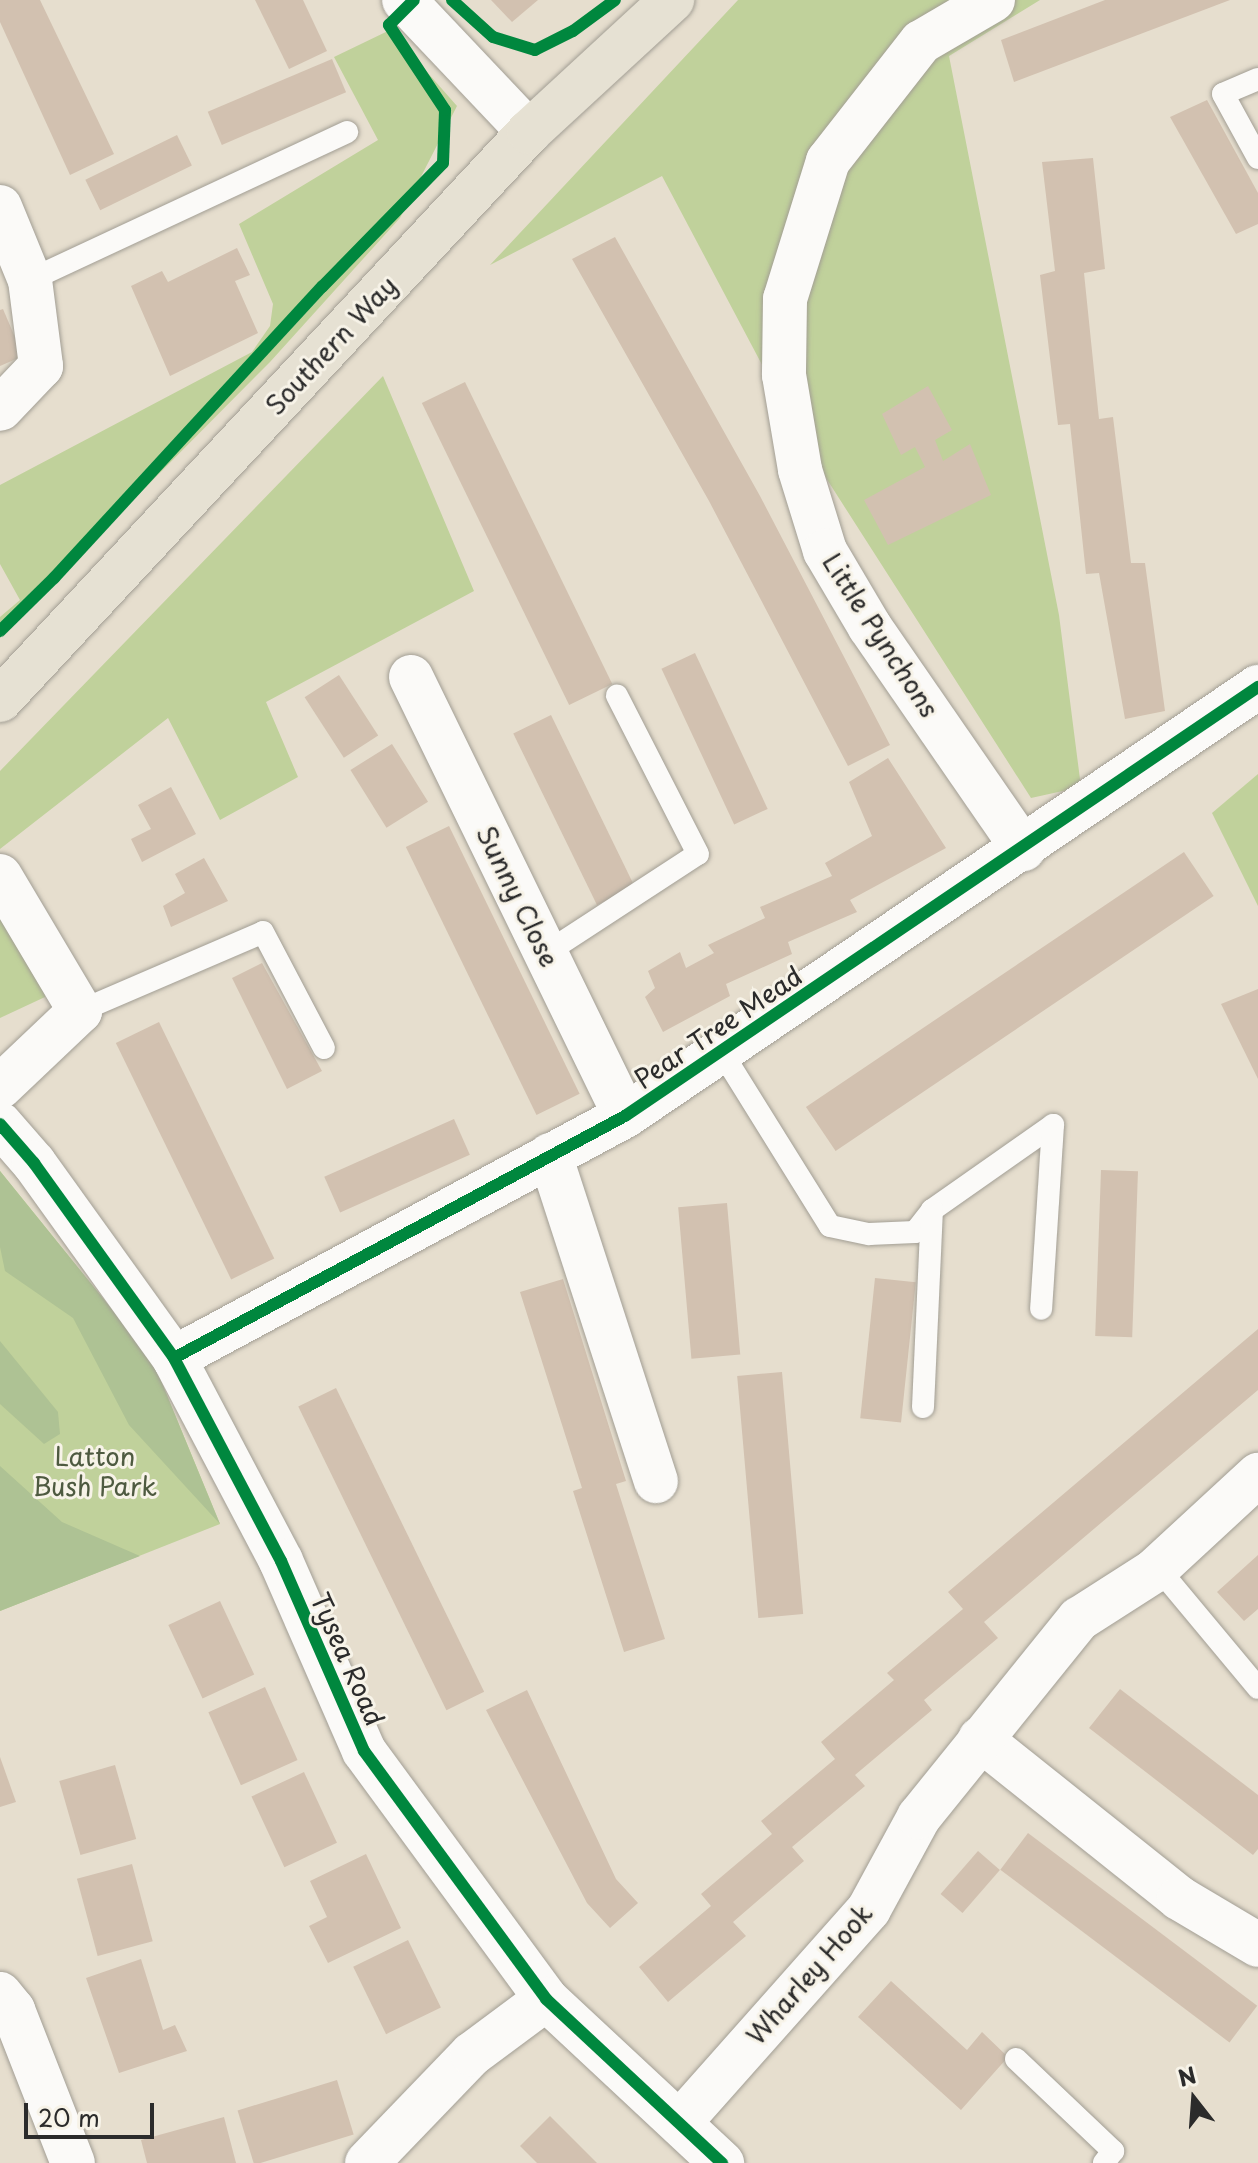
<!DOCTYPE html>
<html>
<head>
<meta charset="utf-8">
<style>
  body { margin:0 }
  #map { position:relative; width:1258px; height:2163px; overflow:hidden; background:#e6dece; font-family:"Playpen Sans",sans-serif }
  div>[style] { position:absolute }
  .green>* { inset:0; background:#c0d19b }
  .forest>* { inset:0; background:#aec294 }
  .building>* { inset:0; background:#d2c1b0; transform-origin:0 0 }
  .roads { filter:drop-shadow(0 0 2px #a29e94) drop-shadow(0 0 2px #a29e94) }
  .service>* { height:22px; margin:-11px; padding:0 11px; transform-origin:11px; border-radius:11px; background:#fbfaf8 }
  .minor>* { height:44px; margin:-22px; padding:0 22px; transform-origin:22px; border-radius:22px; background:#fbfaf8 }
  .tertiary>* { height:44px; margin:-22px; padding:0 22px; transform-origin:22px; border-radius:22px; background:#fbfaf8 }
  .primary>* { height:44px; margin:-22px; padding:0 22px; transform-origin:22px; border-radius:22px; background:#e6e1d3 }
  .cycleway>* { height:12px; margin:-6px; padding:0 6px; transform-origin:6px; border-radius:6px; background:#00873e }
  span { translate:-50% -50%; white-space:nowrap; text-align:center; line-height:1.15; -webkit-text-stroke:6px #f7f3e8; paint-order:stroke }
  .street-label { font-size:26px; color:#2b2b2b }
  .park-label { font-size:26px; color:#4e5a40 }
  .north { position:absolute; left:1154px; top:2059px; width:80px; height:80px; -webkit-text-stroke:6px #f7f3e8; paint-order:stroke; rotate:343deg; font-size:22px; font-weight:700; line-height:32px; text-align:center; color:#2b2b2b }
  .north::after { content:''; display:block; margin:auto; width:28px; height:36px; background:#2b2b2b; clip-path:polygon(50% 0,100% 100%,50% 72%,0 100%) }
  .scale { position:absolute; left:24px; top:2103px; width:130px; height:36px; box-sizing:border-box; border:4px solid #2b2b2b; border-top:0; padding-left:10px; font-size:24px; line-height:28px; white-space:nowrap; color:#2b2b2b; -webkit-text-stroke:6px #f7f3e8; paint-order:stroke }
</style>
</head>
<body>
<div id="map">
  <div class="green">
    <div style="clip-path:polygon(738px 0,1040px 0,949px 56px,1059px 615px,1081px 787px,1031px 798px,803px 442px,662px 176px,490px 265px)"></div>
    <div style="clip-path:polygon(390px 30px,457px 106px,400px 218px,270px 362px,0 634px,0 617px,20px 600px,0 564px,0 485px,252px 352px,270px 326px,273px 304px,239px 224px,378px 140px,334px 57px)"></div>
    <div style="clip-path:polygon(383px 376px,474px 591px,266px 702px,298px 777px,220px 820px,168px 718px,0 849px,0 771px)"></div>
    <div style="clip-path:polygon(1258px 774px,1258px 906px,1212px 813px)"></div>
    <div style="clip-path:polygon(0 864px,46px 972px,45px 997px,0 1018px)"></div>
    <div style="clip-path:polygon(0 1171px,152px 1359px,220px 1524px,0 1611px)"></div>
  </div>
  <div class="forest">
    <div style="clip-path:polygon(0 1171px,152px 1359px,220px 1524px,129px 1425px,73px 1318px,5px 1271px,0 1247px)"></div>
    <div style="clip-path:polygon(0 1341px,58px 1412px,60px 1434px,44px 1444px,0 1404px)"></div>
    <div style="clip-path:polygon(0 1466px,62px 1522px,140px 1556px,0 1611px)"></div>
  </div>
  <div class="building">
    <div style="clip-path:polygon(0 0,40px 0,114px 154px,70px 175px,0 22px)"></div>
    <div style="clip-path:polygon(255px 0,303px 0,327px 51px,289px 69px)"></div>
    <div style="clip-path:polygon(491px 0,538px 0,512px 22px)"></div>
    <div style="clip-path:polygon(1105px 0,1230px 0,1014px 82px,1001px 40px)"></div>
    <div style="left:332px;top:59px;width:36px;height:135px;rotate:67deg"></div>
    <div style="clip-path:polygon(1207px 100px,1258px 193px,1258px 224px,1236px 234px,1170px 117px)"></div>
    <div style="left:177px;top:135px;width:34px;height:102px;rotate:64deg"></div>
    <div style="clip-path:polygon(1093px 158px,1105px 269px,1084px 273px,1099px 419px,1113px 417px,1131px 563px,1145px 563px,1165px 711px,1125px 719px,1099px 573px,1086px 574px,1070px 424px,1058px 425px,1040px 275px,1055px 271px,1042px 162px)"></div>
    <div style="clip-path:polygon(615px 237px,760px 496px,890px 745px,848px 766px,709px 501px,572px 259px)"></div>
    <div style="clip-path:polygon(237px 248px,250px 275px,235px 281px,258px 333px,170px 376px,131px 286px,162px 271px,168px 282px)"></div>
    <div style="clip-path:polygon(3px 309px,23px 356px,0 366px,0 310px)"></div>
    <div style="left:465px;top:382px;width:336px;height:48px;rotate:64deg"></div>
    <div style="clip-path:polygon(928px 386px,952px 430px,935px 440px,943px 461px,970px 444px,991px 495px,888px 545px,864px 500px,925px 467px,915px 447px,901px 455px,882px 414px)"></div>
    <div style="left:695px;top:653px;width:172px;height:37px;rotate:65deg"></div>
    <div style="left:339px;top:675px;width:72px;height:41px;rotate:57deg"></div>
    <div style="left:551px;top:715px;width:191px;height:42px;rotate:64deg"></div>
    <div style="left:392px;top:744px;width:68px;height:49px;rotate:58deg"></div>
    <div style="clip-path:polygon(888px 758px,946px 848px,850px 900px,857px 912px,788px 942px,792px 954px,726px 984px,730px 996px,663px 1032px,645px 997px,655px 988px,648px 971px,680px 952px,686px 968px,714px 953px,708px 945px,765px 918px,760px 907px,832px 876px,825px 863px,872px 836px,849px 782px)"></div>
    <div style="clip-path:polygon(171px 787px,196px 834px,142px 862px,131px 839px,151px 829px,138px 805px)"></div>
    <div style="left:449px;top:826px;width:298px;height:48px;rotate:64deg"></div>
    <div style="left:1184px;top:852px;width:53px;height:456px;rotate:56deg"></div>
    <div style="clip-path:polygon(204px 858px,228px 901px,171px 927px,163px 906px,185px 893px,175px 874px)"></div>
    <div style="clip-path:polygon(262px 963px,322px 1071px,287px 1089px,232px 978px)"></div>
    <div style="clip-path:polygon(1258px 989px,1258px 1079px,1221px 1004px)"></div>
    <div style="left:159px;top:1022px;width:263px;height:48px;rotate:64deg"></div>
    <div style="left:454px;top:1119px;width:39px;height:142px;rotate:66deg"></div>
    <div style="left:1101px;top:1170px;width:37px;height:166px;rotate:2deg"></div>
    <div style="left:727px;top:1203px;width:152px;height:49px;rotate:85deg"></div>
    <div style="left:875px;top:1278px;width:41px;height:141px;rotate:6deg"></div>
    <div style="clip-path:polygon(563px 1279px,626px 1481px,616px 1484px,665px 1639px,624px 1652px,573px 1491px,582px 1488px,520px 1292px)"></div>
    <div style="clip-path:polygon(1258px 1329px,1258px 1390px,984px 1622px,998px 1638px,924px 1700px,932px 1710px,855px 1775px,865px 1786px,792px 1847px,804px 1861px,733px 1922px,746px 1936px,668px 2002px,639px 1967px,711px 1906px,701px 1894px,772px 1834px,761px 1821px,835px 1759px,821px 1742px,894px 1680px,887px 1673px,963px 1609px,948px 1592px)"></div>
    <div style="left:782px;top:1372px;width:243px;height:45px;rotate:85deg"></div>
    <div style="left:336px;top:1388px;width:338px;height:42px;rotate:64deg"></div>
    <div style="clip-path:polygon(1258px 1555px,1258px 1609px,1244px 1621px,1217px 1592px)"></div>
    <div style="left:220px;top:1601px;width:81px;height:57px;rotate:65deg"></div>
    <div style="left:265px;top:1687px;width:80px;height:62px;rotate:66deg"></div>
    <div style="clip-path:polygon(1120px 1689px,1258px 1795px,1258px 1849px,1253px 1855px,1089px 1728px)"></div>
    <div style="clip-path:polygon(527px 1690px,616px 1879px,638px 1903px,610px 1928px,587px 1903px,486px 1710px)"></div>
    <div style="clip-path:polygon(0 1757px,16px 1802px,0 1807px)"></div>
    <div style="left:115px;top:1765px;width:77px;height:58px;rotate:74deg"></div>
    <div style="left:304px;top:1772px;width:78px;height:58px;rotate:65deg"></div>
    <div style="left:1028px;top:1833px;width:287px;height:46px;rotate:37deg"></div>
    <div style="left:978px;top:1851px;width:29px;height:57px;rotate:41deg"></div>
    <div style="clip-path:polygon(366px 1854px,401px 1928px,328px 1963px,309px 1926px,327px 1917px,310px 1881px)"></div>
    <div style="left:132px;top:1864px;width:80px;height:57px;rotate:75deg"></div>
    <div style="left:408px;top:1940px;width:75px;height:61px;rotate:64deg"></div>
    <div style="clip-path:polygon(141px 1959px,163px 2030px,175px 2025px,187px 2051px,119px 2073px,86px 1978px)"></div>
    <div style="clip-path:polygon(891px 1981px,967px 2050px,982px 2032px,1008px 2057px,961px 2110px,858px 2017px)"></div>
    <div style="left:337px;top:2080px;width:57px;height:104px;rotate:73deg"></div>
    <div style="clip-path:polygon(550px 2116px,597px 2163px,537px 2163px,520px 2146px)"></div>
    <div style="clip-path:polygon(224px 2117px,236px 2163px,147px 2163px,141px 2140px)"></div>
  </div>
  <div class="roads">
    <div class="service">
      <div style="left:1258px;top:79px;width:38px;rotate:157deg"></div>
      <div style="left:1223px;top:94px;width:73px;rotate:61.3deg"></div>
      <div style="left:30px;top:280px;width:350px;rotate:-25deg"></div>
      <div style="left:546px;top:953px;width:181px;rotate:-33.1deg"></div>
      <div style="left:698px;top:854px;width:178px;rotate:-117.1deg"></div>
      <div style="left:80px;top:1011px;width:199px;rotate:-23.3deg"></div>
      <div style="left:263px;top:932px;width:131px;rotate:62.3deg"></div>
      <div style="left:721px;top:1051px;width:206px;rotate:58.1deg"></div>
      <div style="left:830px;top:1226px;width:40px;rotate:12deg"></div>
      <div style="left:869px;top:1234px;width:46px;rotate:-2.5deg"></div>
      <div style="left:915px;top:1232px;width:28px;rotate:-52deg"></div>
      <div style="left:932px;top:1210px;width:148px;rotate:-35.1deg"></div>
      <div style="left:1053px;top:1125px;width:184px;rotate:93.7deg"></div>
      <div style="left:923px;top:1407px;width:197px;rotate:-87.4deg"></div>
      <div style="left:1158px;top:1568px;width:156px;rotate:50.2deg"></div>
      <div style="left:1016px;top:2059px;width:134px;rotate:43.5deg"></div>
      <div style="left:1113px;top:2151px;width:15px;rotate:127deg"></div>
    </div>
    <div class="minor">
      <div style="left:993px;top:0;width:83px;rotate:149.7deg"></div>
      <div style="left:921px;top:42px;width:151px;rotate:128deg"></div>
      <div style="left:828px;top:161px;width:145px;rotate:107.3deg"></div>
      <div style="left:785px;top:299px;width:76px;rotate:90.8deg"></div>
      <div style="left:784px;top:375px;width:96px;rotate:80.4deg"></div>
      <div style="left:800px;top:470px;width:85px;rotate:72.8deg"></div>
      <div style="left:825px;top:551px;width:88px;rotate:59.4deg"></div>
      <div style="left:870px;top:627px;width:270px;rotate:55.4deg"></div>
      <div style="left:0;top:207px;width:79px;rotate:67.7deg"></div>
      <div style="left:30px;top:280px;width:87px;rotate:82.7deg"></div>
      <div style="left:41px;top:366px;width:59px;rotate:133.6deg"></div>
      <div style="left:411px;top:677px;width:488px;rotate:64deg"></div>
      <div style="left:0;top:876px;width:157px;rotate:59.3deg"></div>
      <div style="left:80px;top:1011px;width:110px;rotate:136.5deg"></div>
      <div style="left:0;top:1124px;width:52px;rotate:48.9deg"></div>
      <div style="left:34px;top:1163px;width:240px;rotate:54.3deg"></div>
      <div style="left:174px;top:1358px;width:229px;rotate:62.2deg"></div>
      <div style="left:281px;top:1561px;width:207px;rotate:66.4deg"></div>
      <div style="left:364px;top:1751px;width:308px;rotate:53.7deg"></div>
      <div style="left:546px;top:1999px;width:241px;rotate:43deg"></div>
      <div style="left:550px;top:1155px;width:343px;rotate:72deg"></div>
      <div style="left:174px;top:1358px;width:512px;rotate:-28.22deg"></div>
      <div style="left:625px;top:1116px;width:765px;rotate:-34.13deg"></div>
      <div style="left:980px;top:1739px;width:255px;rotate:38.6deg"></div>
      <div style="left:1179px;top:1898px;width:92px;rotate:30.7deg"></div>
      <div style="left:0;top:1994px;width:21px;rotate:51deg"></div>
      <div style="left:13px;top:2010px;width:164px;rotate:68.6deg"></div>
      <div style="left:681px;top:2121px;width:283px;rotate:-48.4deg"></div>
      <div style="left:869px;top:1909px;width:105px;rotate:-61.5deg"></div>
      <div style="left:919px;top:1817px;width:255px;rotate:-51.1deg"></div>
      <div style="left:1079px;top:1619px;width:89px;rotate:-32.6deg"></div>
      <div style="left:1154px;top:1571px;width:142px;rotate:-42.7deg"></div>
      <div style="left:367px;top:2163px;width:151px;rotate:-46.1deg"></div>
      <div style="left:472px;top:2054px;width:92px;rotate:-36.6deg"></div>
    </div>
    <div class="tertiary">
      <div style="left:404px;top:0;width:182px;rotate:46.6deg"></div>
    </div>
    <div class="primary">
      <div style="left:0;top:700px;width:776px;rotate:-47.04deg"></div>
      <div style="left:529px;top:132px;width:195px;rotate:-42.7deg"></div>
    </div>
  </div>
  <div class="cycleway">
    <div style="left:452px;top:0;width:55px;rotate:42.1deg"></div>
    <div style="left:493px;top:37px;width:44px;rotate:17.2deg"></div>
    <div style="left:535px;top:50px;width:42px;rotate:-26.6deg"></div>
    <div style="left:573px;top:31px;width:52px;rotate:-36.4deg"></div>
    <div style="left:0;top:631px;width:76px;rotate:-44.5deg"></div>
    <div style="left:54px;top:578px;width:396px;rotate:-47.4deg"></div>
    <div style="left:322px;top:287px;width:173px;rotate:-45.7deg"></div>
    <div style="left:443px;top:163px;width:53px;rotate:-87.8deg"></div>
    <div style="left:445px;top:110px;width:102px;rotate:-123.4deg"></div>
    <div style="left:389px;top:25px;width:35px;rotate:-45deg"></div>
    <div style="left:0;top:1124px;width:52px;rotate:48.9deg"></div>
    <div style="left:34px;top:1163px;width:240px;rotate:54.3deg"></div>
    <div style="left:174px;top:1358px;width:229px;rotate:62.2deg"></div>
    <div style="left:281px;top:1561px;width:207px;rotate:66.4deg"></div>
    <div style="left:364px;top:1751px;width:308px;rotate:53.7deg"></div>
    <div style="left:546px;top:1999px;width:241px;rotate:43deg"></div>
    <div style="left:174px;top:1358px;width:512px;rotate:-28.22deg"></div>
    <div style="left:625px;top:1116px;width:765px;rotate:-34.13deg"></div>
  </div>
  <div class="street-label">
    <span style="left:331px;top:345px;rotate:-47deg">Southern Way</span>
    <span style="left:881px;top:635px;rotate:57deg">Little Pynchons</span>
    <span style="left:518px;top:896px;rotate:64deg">Sunny Close</span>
    <span style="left:718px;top:1027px;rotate:-34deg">Pear Tree Mead</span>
    <span style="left:348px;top:1659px;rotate:66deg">Tysea Road</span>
    <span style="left:809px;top:1974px;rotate:-49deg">Wharley Hook</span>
  </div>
  <div class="park-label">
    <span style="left:95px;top:1471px">Latton<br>Bush Park</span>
  </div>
  <div class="north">N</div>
  <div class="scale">20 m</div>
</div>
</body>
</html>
